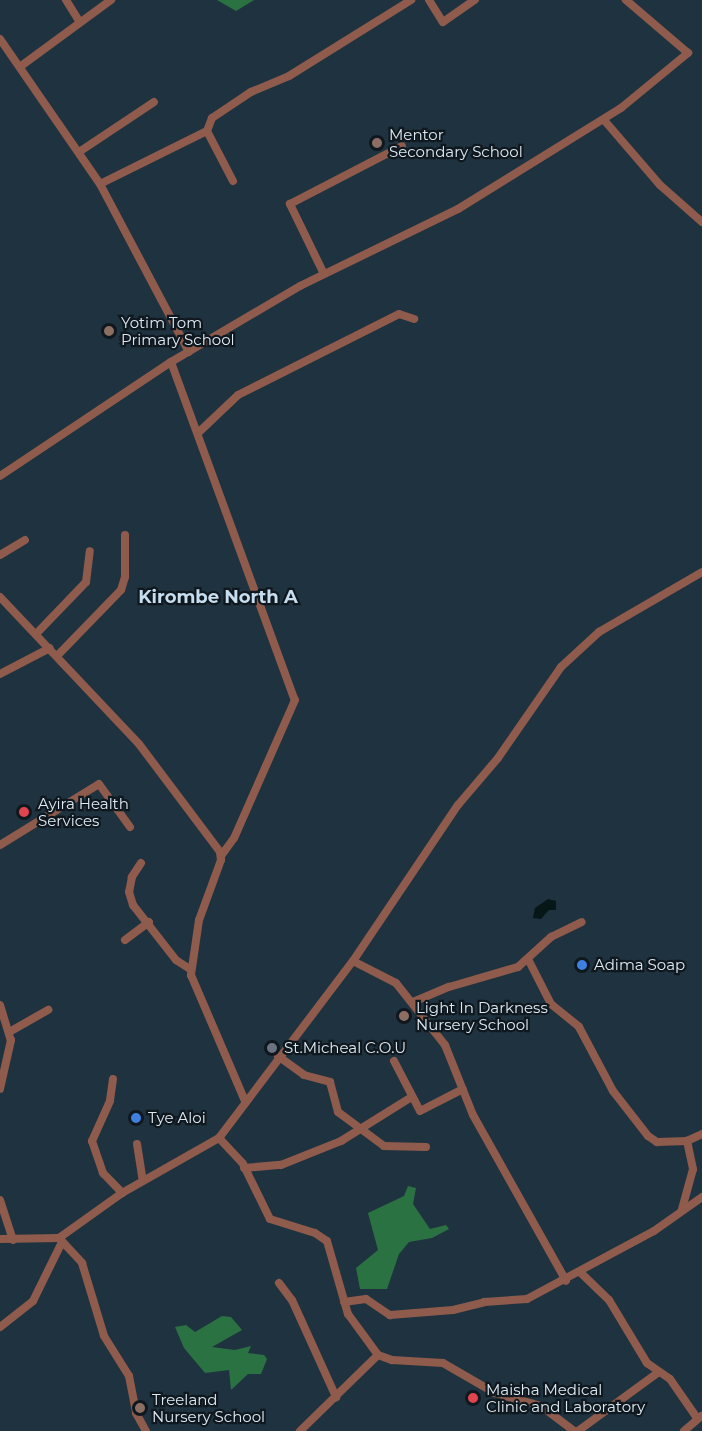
<!DOCTYPE html>
<html>
<head>
<meta charset="utf-8">
<style>
  body { margin:0 }
  #map { position:relative; width:702px; height:1431px; overflow:hidden; background:#1f323f; font-family:Montserrat,sans-serif }
  div>[style] { position:absolute }
  .forest>* { inset:0; background:#2b7243 }
  .water>* { inset:0; background:#071617 }
  .minor>* { height:8px; margin:-4px; padding:0 4px; transform-origin:4px; border-radius:4px; background:#8f5b4c }
  .dots>* { width:16px; height:16px; translate:-50% -50%; box-sizing:border-box; border:3px solid #10181f; border-radius:50% }
  span { translate:-50% -50%; white-space:nowrap; text-align:center; line-height:1.15; -webkit-text-stroke:4.5px #10181f; paint-order:stroke }
  .poi-label { font-size:15px; color:#dde9f2 }
  .left { translate:0 -50%; text-align:left }
  .quarter-label { font-size:18px; color:#c6ddef; font-weight:700 }
</style>
</head>
<body>
<div id="map">
  <div class="forest">
    <div style="clip-path:polygon(217px 0,254px 0,236px 11px)"></div>
    <div style="clip-path:polygon(408px 1186px,416px 1188px,413px 1204px,430px 1229px,446px 1225px,449px 1229px,432px 1238px,409px 1242px,399px 1254px,387px 1289px,360px 1289px,356px 1268px,378px 1250px,368px 1213px,404px 1196px)"></div>
    <div style="clip-path:polygon(222px 1316px,231px 1317px,242px 1330px,212px 1347px,235px 1350px,251px 1346px,248px 1353px,264px 1355px,267px 1359px,261px 1374px,248px 1374px,231px 1390px,229px 1370px,205px 1373px,184px 1348px,175px 1327px,186px 1325px,195px 1332px)"></div>
  </div>
  <div class="water">
    <div style="clip-path:polygon(548px 899px,556px 901px,556px 910px,549px 910px,541px 919px,533px 918px,535px 908px)"></div>
  </div>
  <div class="minor">
    <div style="left:66px;top:0;width:26px;rotate:58deg"></div>
    <div style="left:429px;top:0;width:26px;rotate:58deg"></div>
    <div style="left:443px;top:22px;width:39px;rotate:-35deg"></div>
    <div style="left:0;top:39px;width:176px;rotate:55.4deg"></div>
    <div style="left:100px;top:184px;width:190px;rotate:62.1deg"></div>
    <div style="left:21px;top:66px;width:112px;rotate:-36.3deg"></div>
    <div style="left:604px;top:120px;width:86px;rotate:49.3deg"></div>
    <div style="left:660px;top:185px;width:56px;rotate:41.4deg"></div>
    <div style="left:79px;top:152px;width:90px;rotate:-33.7deg"></div>
    <div style="left:233px;top:181px;width:56px;rotate:-117.5deg"></div>
    <div style="left:207px;top:131px;width:14px;rotate:-69deg"></div>
    <div style="left:212px;top:118px;width:47px;rotate:-33.7deg"></div>
    <div style="left:251px;top:92px;width:41px;rotate:-22.8deg"></div>
    <div style="left:289px;top:76px;width:144px;rotate:-31.9deg"></div>
    <div style="left:100px;top:184px;width:119px;rotate:-26.4deg"></div>
    <div style="left:323px;top:272px;width:76px;rotate:-115.9deg"></div>
    <div style="left:290px;top:204px;width:126px;rotate:-27.4deg"></div>
    <div style="left:171px;top:362px;width:360px;rotate:69.9deg"></div>
    <div style="left:295px;top:700px;width:151px;rotate:113.8deg"></div>
    <div style="left:234px;top:838px;width:22px;rotate:126deg"></div>
    <div style="left:198px;top:433px;width:55px;rotate:-43.5deg"></div>
    <div style="left:238px;top:395px;width:180px;rotate:-26.7deg"></div>
    <div style="left:399px;top:314px;width:16px;rotate:18deg"></div>
    <div style="left:0;top:476px;width:206px;rotate:-33.7deg"></div>
    <div style="left:171px;top:362px;width:150px;rotate:-30.5deg"></div>
    <div style="left:300px;top:286px;width:176px;rotate:-26deg"></div>
    <div style="left:458px;top:209px;width:192px;rotate:-31.8deg"></div>
    <div style="left:621px;top:108px;width:87px;rotate:-39.4deg"></div>
    <div style="left:688px;top:53px;width:82px;rotate:-139.5deg"></div>
    <div style="left:0;top:555px;width:29px;rotate:-31deg"></div>
    <div style="left:0;top:597px;width:202px;rotate:46.6deg"></div>
    <div style="left:139px;top:744px;width:135px;rotate:53.1deg"></div>
    <div style="left:220px;top:852px;width:8px;rotate:83deg"></div>
    <div style="left:221px;top:860px;width:64px;rotate:110.1deg"></div>
    <div style="left:199px;top:920px;width:56px;rotate:98.3deg"></div>
    <div style="left:191px;top:975px;width:137px;rotate:66.8deg"></div>
    <div style="left:36px;top:634px;width:72px;rotate:-46.1deg"></div>
    <div style="left:86px;top:582px;width:31px;rotate:-83deg"></div>
    <div style="left:57px;top:656px;width:92px;rotate:-45.9deg"></div>
    <div style="left:121px;top:590px;width:14px;rotate:-73deg"></div>
    <div style="left:125px;top:577px;width:42px;rotate:-90deg"></div>
    <div style="left:0;top:674px;width:56px;rotate:-27.5deg"></div>
    <div style="left:0;top:845px;width:116px;rotate:-31.6deg"></div>
    <div style="left:99px;top:784px;width:53px;rotate:54.2deg"></div>
    <div style="left:141px;top:863px;width:17px;rotate:123deg"></div>
    <div style="left:132px;top:877px;width:15px;rotate:101deg"></div>
    <div style="left:129px;top:892px;width:14px;rotate:73deg"></div>
    <div style="left:133px;top:905px;width:70px;rotate:52deg"></div>
    <div style="left:176px;top:960px;width:17px;rotate:33deg"></div>
    <div style="left:125px;top:940px;width:30px;rotate:-37deg"></div>
    <div style="left:353px;top:961px;width:48px;rotate:27.1deg"></div>
    <div style="left:396px;top:983px;width:79px;rotate:51.7deg"></div>
    <div style="left:445px;top:1045px;width:75px;rotate:68.2deg"></div>
    <div style="left:473px;top:1115px;width:190px;rotate:60.7deg"></div>
    <div style="left:529px;top:961px;width:48px;rotate:62.9deg"></div>
    <div style="left:551px;top:1004px;width:36px;rotate:39deg"></div>
    <div style="left:579px;top:1027px;width:72px;rotate:62deg"></div>
    <div style="left:613px;top:1091px;width:57px;rotate:52.1deg"></div>
    <div style="left:648px;top:1136px;width:11px;rotate:34deg"></div>
    <div style="left:657px;top:1142px;width:30px;rotate:-2deg"></div>
    <div style="left:687px;top:1141px;width:17px;rotate:-25deg"></div>
    <div style="left:413px;top:1002px;width:39px;rotate:-23deg"></div>
    <div style="left:449px;top:987px;width:72px;rotate:-16.2deg"></div>
    <div style="left:518px;top:967px;width:45px;rotate:-42.3deg"></div>
    <div style="left:551px;top:937px;width:34px;rotate:-26deg"></div>
    <div style="left:0;top:1005px;width:37px;rotate:73deg"></div>
    <div style="left:11px;top:1040px;width:50px;rotate:102.7deg"></div>
    <div style="left:11px;top:1031px;width:43px;rotate:-29.6deg"></div>
    <div style="left:278px;top:1056px;width:32px;rotate:36deg"></div>
    <div style="left:304px;top:1075px;width:27px;rotate:15deg"></div>
    <div style="left:330px;top:1082px;width:31px;rotate:75deg"></div>
    <div style="left:338px;top:1112px;width:57px;rotate:36.5deg"></div>
    <div style="left:384px;top:1146px;width:42px;rotate:1.4deg"></div>
    <div style="left:394px;top:1061px;width:56px;rotate:62.5deg"></div>
    <div style="left:420px;top:1111px;width:48px;rotate:-27.1deg"></div>
    <div style="left:113px;top:1079px;width:22px;rotate:98deg"></div>
    <div style="left:110px;top:1101px;width:44px;rotate:114.2deg"></div>
    <div style="left:92px;top:1141px;width:34px;rotate:71deg"></div>
    <div style="left:103px;top:1173px;width:28px;rotate:46deg"></div>
    <div style="left:219px;top:1138px;width:35px;rotate:47deg"></div>
    <div style="left:243px;top:1164px;width:61px;rotate:63.9deg"></div>
    <div style="left:270px;top:1219px;width:47px;rotate:17.3deg"></div>
    <div style="left:315px;top:1233px;width:14px;rotate:34deg"></div>
    <div style="left:327px;top:1241px;width:76px;rotate:74deg"></div>
    <div style="left:348px;top:1314px;width:51px;rotate:53.8deg"></div>
    <div style="left:378px;top:1355px;width:15px;rotate:20deg"></div>
    <div style="left:392px;top:1360px;width:51px;rotate:3.4deg"></div>
    <div style="left:443px;top:1363px;width:60px;rotate:30deg"></div>
    <div style="left:495px;top:1393px;width:48px;rotate:15.8deg"></div>
    <div style="left:541px;top:1406px;width:41px;rotate:37.1deg"></div>
    <div style="left:137px;top:1144px;width:37px;rotate:81deg"></div>
    <div style="left:244px;top:1168px;width:37px;rotate:-5deg"></div>
    <div style="left:281px;top:1165px;width:65px;rotate:-21.8deg"></div>
    <div style="left:341px;top:1141px;width:81px;rotate:-31.9deg"></div>
    <div style="left:0;top:1200px;width:42px;rotate:72deg"></div>
    <div style="left:682px;top:1209px;width:41px;rotate:-74.6deg"></div>
    <div style="left:693px;top:1169px;width:29px;rotate:-102deg"></div>
    <div style="left:59px;top:1238px;width:34px;rotate:47deg"></div>
    <div style="left:82px;top:1263px;width:76px;rotate:73.2deg"></div>
    <div style="left:104px;top:1336px;width:47px;rotate:58deg"></div>
    <div style="left:129px;top:1376px;width:38px;rotate:79deg"></div>
    <div style="left:136px;top:1413px;width:21px;rotate:61deg"></div>
    <div style="left:0;top:1239px;width:59px;rotate:-1deg"></div>
    <div style="left:59px;top:1238px;width:77px;rotate:-35.5deg"></div>
    <div style="left:122px;top:1193px;width:112px;rotate:-29.6deg"></div>
    <div style="left:219px;top:1138px;width:222px;rotate:-52.9deg"></div>
    <div style="left:353px;top:961px;width:188px;rotate:-56.1deg"></div>
    <div style="left:458px;top:805px;width:62px;rotate:-49.6deg"></div>
    <div style="left:498px;top:758px;width:111px;rotate:-55.3deg"></div>
    <div style="left:561px;top:667px;width:52px;rotate:-42.6deg"></div>
    <div style="left:599px;top:632px;width:119px;rotate:-30.2deg"></div>
    <div style="left:581px;top:1273px;width:39px;rotate:44deg"></div>
    <div style="left:609px;top:1300px;width:74px;rotate:58.9deg"></div>
    <div style="left:647px;top:1363px;width:28px;rotate:35deg"></div>
    <div style="left:670px;top:1379px;width:47px;rotate:55.3deg"></div>
    <div style="left:279px;top:1283px;width:21px;rotate:53deg"></div>
    <div style="left:292px;top:1300px;width:107px;rotate:65.6deg"></div>
    <div style="left:344px;top:1302px;width:22px;rotate:-8deg"></div>
    <div style="left:366px;top:1299px;width:29px;rotate:34deg"></div>
    <div style="left:390px;top:1315px;width:63px;rotate:-4.5deg"></div>
    <div style="left:453px;top:1310px;width:32px;rotate:-14deg"></div>
    <div style="left:484px;top:1302px;width:43px;rotate:-4deg"></div>
    <div style="left:527px;top:1299px;width:144px;rotate:-28.2deg"></div>
    <div style="left:654px;top:1231px;width:59px;rotate:-35.3deg"></div>
    <div style="left:0;top:1327px;width:42px;rotate:-38.2deg"></div>
    <div style="left:33px;top:1301px;width:66px;rotate:-63.8deg"></div>
    <div style="left:300px;top:1431px;width:109px;rotate:-44.3deg"></div>
    <div style="left:578px;top:1431px;width:100px;rotate:-36.1deg"></div>
    <div style="left:684px;top:1431px;width:23px;rotate:-41deg"></div>
  </div>
  <div class="dots">
    <div style="left:377px;top:143px;background:#8d6e63"></div>
    <div style="left:109px;top:331px;background:#8d6e63"></div>
    <div style="left:24px;top:812px;background:#e0444e"></div>
    <div style="left:582px;top:965px;background:#3f7fe0"></div>
    <div style="left:404px;top:1016px;background:#8d6e63"></div>
    <div style="left:272px;top:1048px;background:#6b7280"></div>
    <div style="left:136px;top:1118px;background:#3f7fe0"></div>
    <div style="left:473px;top:1398px;background:#e0444e"></div>
    <div style="left:140px;top:1408px;background:#8d6e63"></div>
  </div>
  <div class="poi-label">
    <span class="left" style="left:389px;top:143px">Mentor<br>Secondary School</span>
    <span class="left" style="left:121px;top:331px">Yotim Tom<br>Primary School</span>
    <span class="left" style="left:38px;top:812px">Ayira Health<br>Services</span>
    <span class="left" style="left:594px;top:965px">Adima Soap</span>
    <span class="left" style="left:416px;top:1016px">Light In Darkness<br>Nursery School</span>
    <span class="left" style="left:284px;top:1048px">St.Micheal C.O.U</span>
    <span class="left" style="left:148px;top:1118px">Tye Aloi</span>
    <span class="left" style="left:486px;top:1398px">Maisha Medical<br>Clinic and Laboratory</span>
    <span class="left" style="left:152px;top:1408px">Treeland<br>Nursery School</span>
  </div>
  <div class="quarter-label">
    <span style="left:218px;top:597px">Kirombe North A</span>
  </div>
</div>
</body>
</html>
